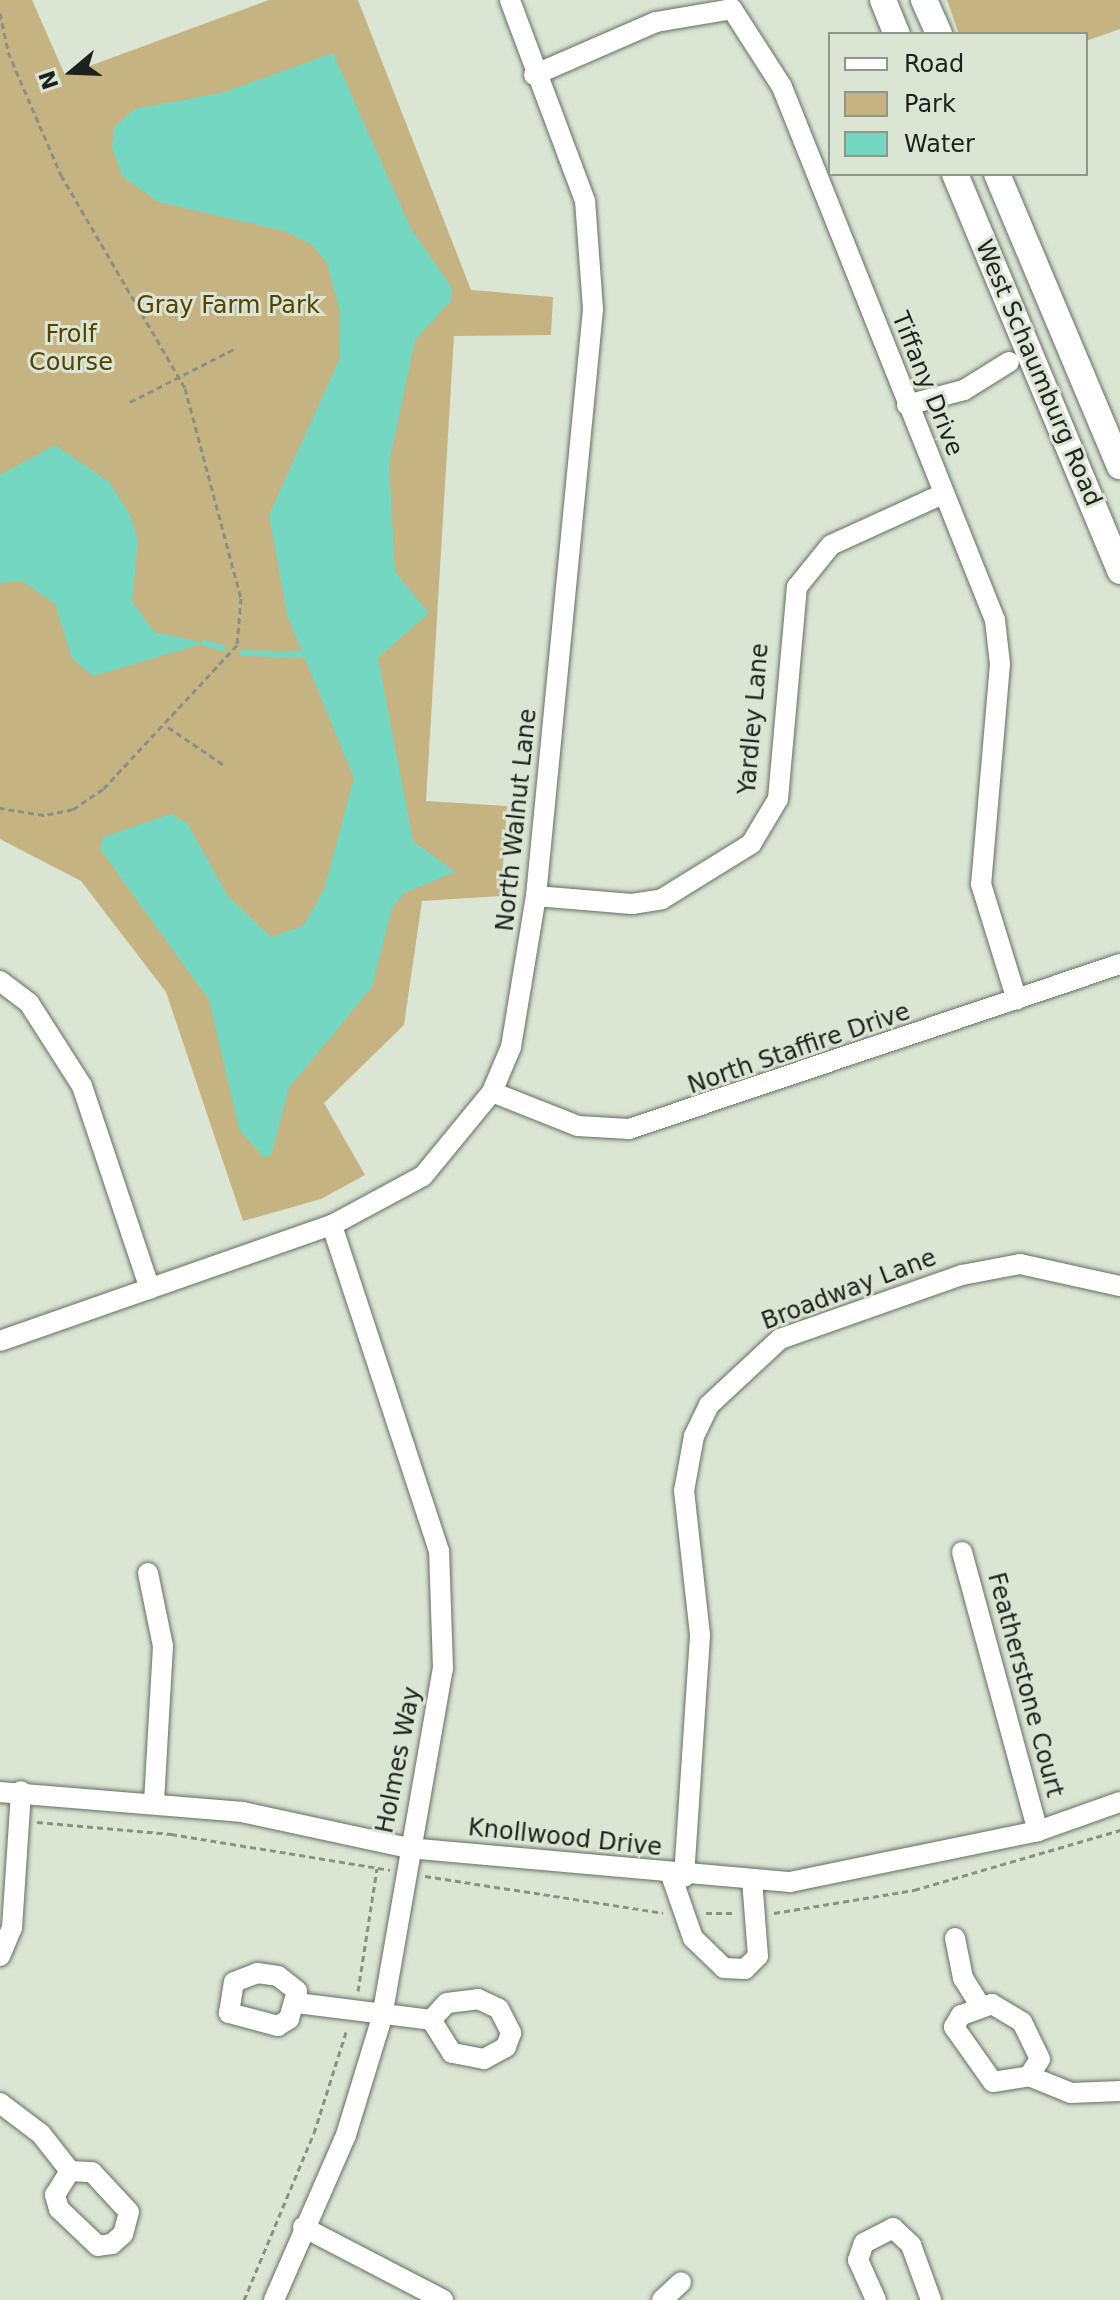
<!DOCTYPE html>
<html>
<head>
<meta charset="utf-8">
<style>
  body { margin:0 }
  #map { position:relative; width:1120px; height:2300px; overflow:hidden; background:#dae5d4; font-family:"DejaVu Sans",sans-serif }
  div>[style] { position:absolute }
  .green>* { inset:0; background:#c5b482 }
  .water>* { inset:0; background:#73d7c2 }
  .stream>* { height:6px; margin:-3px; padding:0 3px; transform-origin:3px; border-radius:3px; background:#73d7c2 }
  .path>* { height:3px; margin-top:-1.5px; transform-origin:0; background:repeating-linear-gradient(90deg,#899185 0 6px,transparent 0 10px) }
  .roads { filter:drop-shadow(0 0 2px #656f60) drop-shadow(0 0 2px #656f60) }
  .minor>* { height:20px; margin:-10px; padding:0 10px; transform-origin:10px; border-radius:10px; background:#fff }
  .major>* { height:26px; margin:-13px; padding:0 13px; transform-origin:13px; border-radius:13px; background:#fff }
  span { translate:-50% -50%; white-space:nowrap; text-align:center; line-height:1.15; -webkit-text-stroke:6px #dae5d4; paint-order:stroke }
  .park-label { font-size:24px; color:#544202 }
  .street-label { font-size:24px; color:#1d211b }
  .legend { position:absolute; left:828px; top:32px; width:260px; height:144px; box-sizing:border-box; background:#dae5d4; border:2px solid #8e978a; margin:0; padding:10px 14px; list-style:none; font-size:24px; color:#1d211b }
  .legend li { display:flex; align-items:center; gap:16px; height:40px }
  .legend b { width:40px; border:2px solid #8e978a }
  .north { position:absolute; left:32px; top:32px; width:80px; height:80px; -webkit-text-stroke:6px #dae5d4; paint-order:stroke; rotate:251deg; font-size:22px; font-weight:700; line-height:32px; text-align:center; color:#1d211b }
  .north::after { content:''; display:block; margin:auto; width:28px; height:36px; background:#1d211b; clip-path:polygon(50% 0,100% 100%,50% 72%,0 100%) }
</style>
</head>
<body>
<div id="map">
  <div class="green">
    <div style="clip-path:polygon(0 0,32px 0,65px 75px,269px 0,358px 0,471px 290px,553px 297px,551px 335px,454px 336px,426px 801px,507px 806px,501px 896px,422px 901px,404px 1025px,324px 1103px,365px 1175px,321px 1199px,243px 1221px,166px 992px,81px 881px,0 839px)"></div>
    <div style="clip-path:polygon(947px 0,1120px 0,1120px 29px,1086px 41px,1086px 34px,959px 34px)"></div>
  </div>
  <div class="water">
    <div style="clip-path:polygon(333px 53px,411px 229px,451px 286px,452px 300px,415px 340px,389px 464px,395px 572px,429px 613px,378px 658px,413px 841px,455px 872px,404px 893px,392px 908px,372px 987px,289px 1088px,271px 1156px,263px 1157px,239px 1129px,209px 1000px,100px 849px,103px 837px,171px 814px,187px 823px,228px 896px,271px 937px,303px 926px,324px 890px,354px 778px,287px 615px,269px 515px,339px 360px,340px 311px,327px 263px,312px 245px,285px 231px,158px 202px,122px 176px,112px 147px,114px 127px,135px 109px,225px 92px)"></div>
    <div style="clip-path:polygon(55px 445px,109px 482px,130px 515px,138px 540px,132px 601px,154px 632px,205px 643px,93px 676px,72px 658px,55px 604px,22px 581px,0 583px,0 475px)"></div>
  </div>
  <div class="stream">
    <div style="left:205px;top:643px;width:19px;rotate:16deg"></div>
    <div style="left:243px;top:653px;width:60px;rotate:1.9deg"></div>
  </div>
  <div class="path">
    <div style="left:0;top:13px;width:40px;rotate:78deg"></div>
    <div style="left:8px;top:52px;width:134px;rotate:66.7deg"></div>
    <div style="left:61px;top:175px;width:246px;rotate:59.8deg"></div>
    <div style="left:185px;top:388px;width:217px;rotate:75.1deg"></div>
    <div style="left:241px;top:598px;width:47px;rotate:94.9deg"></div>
    <div style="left:237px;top:645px;width:197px;rotate:132.9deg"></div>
    <div style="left:103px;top:789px;width:36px;rotate:146deg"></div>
    <div style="left:73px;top:809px;width:30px;rotate:168deg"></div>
    <div style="left:44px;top:815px;width:45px;rotate:-171deg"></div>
    <div style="left:130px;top:402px;width:119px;rotate:-27deg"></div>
    <div style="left:168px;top:727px;width:68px;rotate:34.2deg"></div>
    <div style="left:37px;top:1822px;width:135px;rotate:5.1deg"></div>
    <div style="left:171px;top:1834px;width:222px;rotate:9.3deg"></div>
    <div style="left:425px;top:1876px;width:241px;rotate:8.8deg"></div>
    <div style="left:706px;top:1913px;width:29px"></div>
    <div style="left:774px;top:1913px;width:142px;rotate:-9.3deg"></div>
    <div style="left:914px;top:1890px;width:215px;rotate:-16.2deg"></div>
    <div style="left:358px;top:1991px;width:124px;rotate:-81.2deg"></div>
    <div style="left:244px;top:2300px;width:181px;rotate:-67.3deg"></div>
    <div style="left:314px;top:2133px;width:109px;rotate:-72.4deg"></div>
  </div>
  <div class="roads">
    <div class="minor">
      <div style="left:534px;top:75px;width:133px;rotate:-23.5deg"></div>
      <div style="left:656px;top:22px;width:77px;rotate:-9.7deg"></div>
      <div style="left:732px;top:9px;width:93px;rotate:57.3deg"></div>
      <div style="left:782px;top:87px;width:574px;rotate:68.22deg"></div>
      <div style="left:995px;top:620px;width:44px;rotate:83.5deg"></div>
      <div style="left:1000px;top:664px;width:221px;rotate:94.9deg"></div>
      <div style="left:981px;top:884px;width:121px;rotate:72.8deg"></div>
      <div style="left:907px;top:405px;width:59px;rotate:-14.7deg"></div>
      <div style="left:964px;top:390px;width:53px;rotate:-31.9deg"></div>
      <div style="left:536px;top:896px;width:96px;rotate:4.8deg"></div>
      <div style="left:632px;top:904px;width:30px;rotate:-9deg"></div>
      <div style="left:662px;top:899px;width:105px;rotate:-31.7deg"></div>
      <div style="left:751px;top:844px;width:52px;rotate:-59deg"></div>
      <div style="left:778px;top:799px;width:213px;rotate:-84.9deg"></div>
      <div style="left:797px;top:587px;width:54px;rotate:-51deg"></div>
      <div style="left:831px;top:545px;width:123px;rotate:-24.5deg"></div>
      <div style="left:0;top:981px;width:36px;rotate:37deg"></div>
      <div style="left:29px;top:1003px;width:98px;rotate:57.4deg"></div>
      <div style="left:82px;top:1086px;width:214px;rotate:71.5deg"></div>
      <div style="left:492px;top:1092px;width:92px;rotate:21.6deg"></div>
      <div style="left:578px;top:1126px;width:51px;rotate:3.4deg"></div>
      <div style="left:629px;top:1129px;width:518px;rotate:-18.57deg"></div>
      <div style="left:0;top:1341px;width:352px;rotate:-19.3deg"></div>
      <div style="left:332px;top:1225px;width:103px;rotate:-28.3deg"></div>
      <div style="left:423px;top:1176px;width:109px;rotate:-50.6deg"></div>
      <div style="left:492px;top:1092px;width:49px;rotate:-67.1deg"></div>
      <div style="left:511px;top:1047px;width:153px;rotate:-80.6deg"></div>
      <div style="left:536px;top:896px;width:590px;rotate:-84.45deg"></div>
      <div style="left:593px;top:309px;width:108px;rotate:-94.2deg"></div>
      <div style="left:585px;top:201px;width:215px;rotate:-110.5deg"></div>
      <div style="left:962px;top:1552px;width:289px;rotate:74.8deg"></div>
      <div style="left:148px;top:1573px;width:75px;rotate:78.4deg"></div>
      <div style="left:163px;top:1646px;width:155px;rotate:93.3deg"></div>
      <div style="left:0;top:1792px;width:243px;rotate:4.7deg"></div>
      <div style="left:242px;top:1812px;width:170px;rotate:12.2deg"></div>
      <div style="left:408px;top:1848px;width:384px;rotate:5.1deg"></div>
      <div style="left:790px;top:1882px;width:253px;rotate:-11.6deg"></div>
      <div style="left:1038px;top:1831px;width:87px;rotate:-19.5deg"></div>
      <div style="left:671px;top:1875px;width:67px;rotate:70.8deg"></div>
      <div style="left:693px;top:1938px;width:43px;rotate:44.1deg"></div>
      <div style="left:724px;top:1968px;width:21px;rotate:3deg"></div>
      <div style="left:745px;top:1969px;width:18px;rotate:-45deg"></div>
      <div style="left:758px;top:1956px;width:76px;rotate:-94.5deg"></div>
      <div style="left:684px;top:1877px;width:243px;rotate:-86.2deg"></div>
      <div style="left:700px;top:1635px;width:145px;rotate:-96.3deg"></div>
      <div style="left:684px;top:1491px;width:56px;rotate:-79.7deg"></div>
      <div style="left:694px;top:1436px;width:34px;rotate:-64deg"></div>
      <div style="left:709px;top:1405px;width:97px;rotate:-42.9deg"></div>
      <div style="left:780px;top:1339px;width:193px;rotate:-19.4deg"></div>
      <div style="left:962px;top:1275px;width:59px;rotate:-10.7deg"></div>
      <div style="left:1020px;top:1264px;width:102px;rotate:12.4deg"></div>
      <div style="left:955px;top:1938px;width:41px;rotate:78.7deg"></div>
      <div style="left:963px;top:1978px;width:31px;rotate:58deg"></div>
      <div style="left:0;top:1956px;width:30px;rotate:-67deg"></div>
      <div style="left:12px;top:1928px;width:137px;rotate:-86.2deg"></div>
      <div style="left:257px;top:1973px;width:21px;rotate:8deg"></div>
      <div style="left:278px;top:1976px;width:24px;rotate:38deg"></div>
      <div style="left:297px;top:1991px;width:29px;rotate:106deg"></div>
      <div style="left:289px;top:2019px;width:13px;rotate:148deg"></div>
      <div style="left:278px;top:2026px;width:51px;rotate:-165.1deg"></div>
      <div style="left:229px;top:2013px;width:31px;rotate:-81deg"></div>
      <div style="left:234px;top:1982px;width:25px;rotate:-21deg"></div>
      <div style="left:297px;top:2003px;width:135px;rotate:7.2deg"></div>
      <div style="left:431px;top:2020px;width:23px;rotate:-47deg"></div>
      <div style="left:447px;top:2003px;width:31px;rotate:-7deg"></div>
      <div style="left:478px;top:1999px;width:23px;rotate:25deg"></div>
      <div style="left:499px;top:2009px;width:27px;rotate:63deg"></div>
      <div style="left:511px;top:2033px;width:15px;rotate:110deg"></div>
      <div style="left:506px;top:2047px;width:25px;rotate:151deg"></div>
      <div style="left:484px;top:2059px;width:33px;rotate:-169deg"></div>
      <div style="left:452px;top:2053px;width:39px;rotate:-122deg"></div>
      <div style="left:1029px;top:2076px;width:20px;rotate:-57deg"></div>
      <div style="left:1040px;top:2059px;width:41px;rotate:-115.9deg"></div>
      <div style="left:1022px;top:2022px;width:35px;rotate:-149deg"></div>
      <div style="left:992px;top:2004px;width:33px;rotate:160deg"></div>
      <div style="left:961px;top:2015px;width:14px;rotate:120deg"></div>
      <div style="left:954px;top:2027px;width:67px;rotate:54.7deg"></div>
      <div style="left:993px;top:2082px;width:36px;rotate:-9deg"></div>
      <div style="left:1029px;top:2076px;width:45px;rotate:22deg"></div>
      <div style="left:1071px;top:2093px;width:49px;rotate:-2.3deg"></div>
      <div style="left:0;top:2103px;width:51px;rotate:37.1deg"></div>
      <div style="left:41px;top:2134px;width:47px;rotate:51.9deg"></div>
      <div style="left:70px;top:2171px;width:22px;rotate:3deg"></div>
      <div style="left:92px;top:2172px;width:54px;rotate:47.2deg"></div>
      <div style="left:129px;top:2212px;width:23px;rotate:105deg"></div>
      <div style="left:123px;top:2234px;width:15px;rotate:138deg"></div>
      <div style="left:112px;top:2244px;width:14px;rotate:172deg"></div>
      <div style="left:98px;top:2246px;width:54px;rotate:-136.5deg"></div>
      <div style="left:59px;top:2209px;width:15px;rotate:-106deg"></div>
      <div style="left:55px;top:2195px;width:28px;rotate:-58deg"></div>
      <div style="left:303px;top:2227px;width:158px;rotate:27.5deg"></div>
      <div style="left:274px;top:2300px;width:180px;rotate:-66.4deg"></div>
      <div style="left:346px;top:2135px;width:123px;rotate:-73deg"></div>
      <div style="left:382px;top:2017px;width:353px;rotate:-80.1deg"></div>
      <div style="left:443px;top:1669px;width:118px;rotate:-91.9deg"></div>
      <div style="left:439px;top:1551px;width:343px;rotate:-108.2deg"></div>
      <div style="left:662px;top:2300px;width:26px;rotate:-43deg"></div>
      <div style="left:876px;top:2300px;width:44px;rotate:-114.2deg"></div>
      <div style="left:858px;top:2260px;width:18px;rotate:-71deg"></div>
      <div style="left:864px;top:2243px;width:33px;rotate:-27deg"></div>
      <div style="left:893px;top:2228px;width:25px;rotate:43deg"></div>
      <div style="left:911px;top:2245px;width:59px;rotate:70deg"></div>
    </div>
    <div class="major">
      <div style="left:883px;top:0;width:37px;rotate:68deg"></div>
      <div style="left:924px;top:0;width:37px;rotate:66deg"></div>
      <div style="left:955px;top:174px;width:430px;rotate:67.4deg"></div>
      <div style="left:997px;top:174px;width:317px;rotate:67.2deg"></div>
    </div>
  </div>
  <div class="park-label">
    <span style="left:228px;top:306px">Gray Farm Park</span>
    <span style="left:71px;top:349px">Frolf<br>Course</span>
  </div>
  <div class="street-label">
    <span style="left:1038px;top:373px;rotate:67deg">West Schaumburg Road</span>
    <span style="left:927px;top:384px;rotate:68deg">Tiffany Drive</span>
    <span style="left:754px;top:719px;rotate:-85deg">Yardley Lane</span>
    <span style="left:517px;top:820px;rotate:-84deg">North Walnut Lane</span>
    <span style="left:799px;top:1049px;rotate:-19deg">North Staffire Drive</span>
    <span style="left:849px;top:1290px;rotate:-21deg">Broadway Lane</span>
    <span style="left:1025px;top:1685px;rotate:75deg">Featherstone Court</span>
    <span style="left:399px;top:1760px;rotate:-79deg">Holmes Way</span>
    <span style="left:565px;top:1838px;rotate:6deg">Knollwood Drive</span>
  </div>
  <ul class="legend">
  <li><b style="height:10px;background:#fff"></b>Road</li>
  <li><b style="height:22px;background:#c5b482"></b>Park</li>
  <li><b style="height:22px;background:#73d7c2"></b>Water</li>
  </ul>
  <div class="north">N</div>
</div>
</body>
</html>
